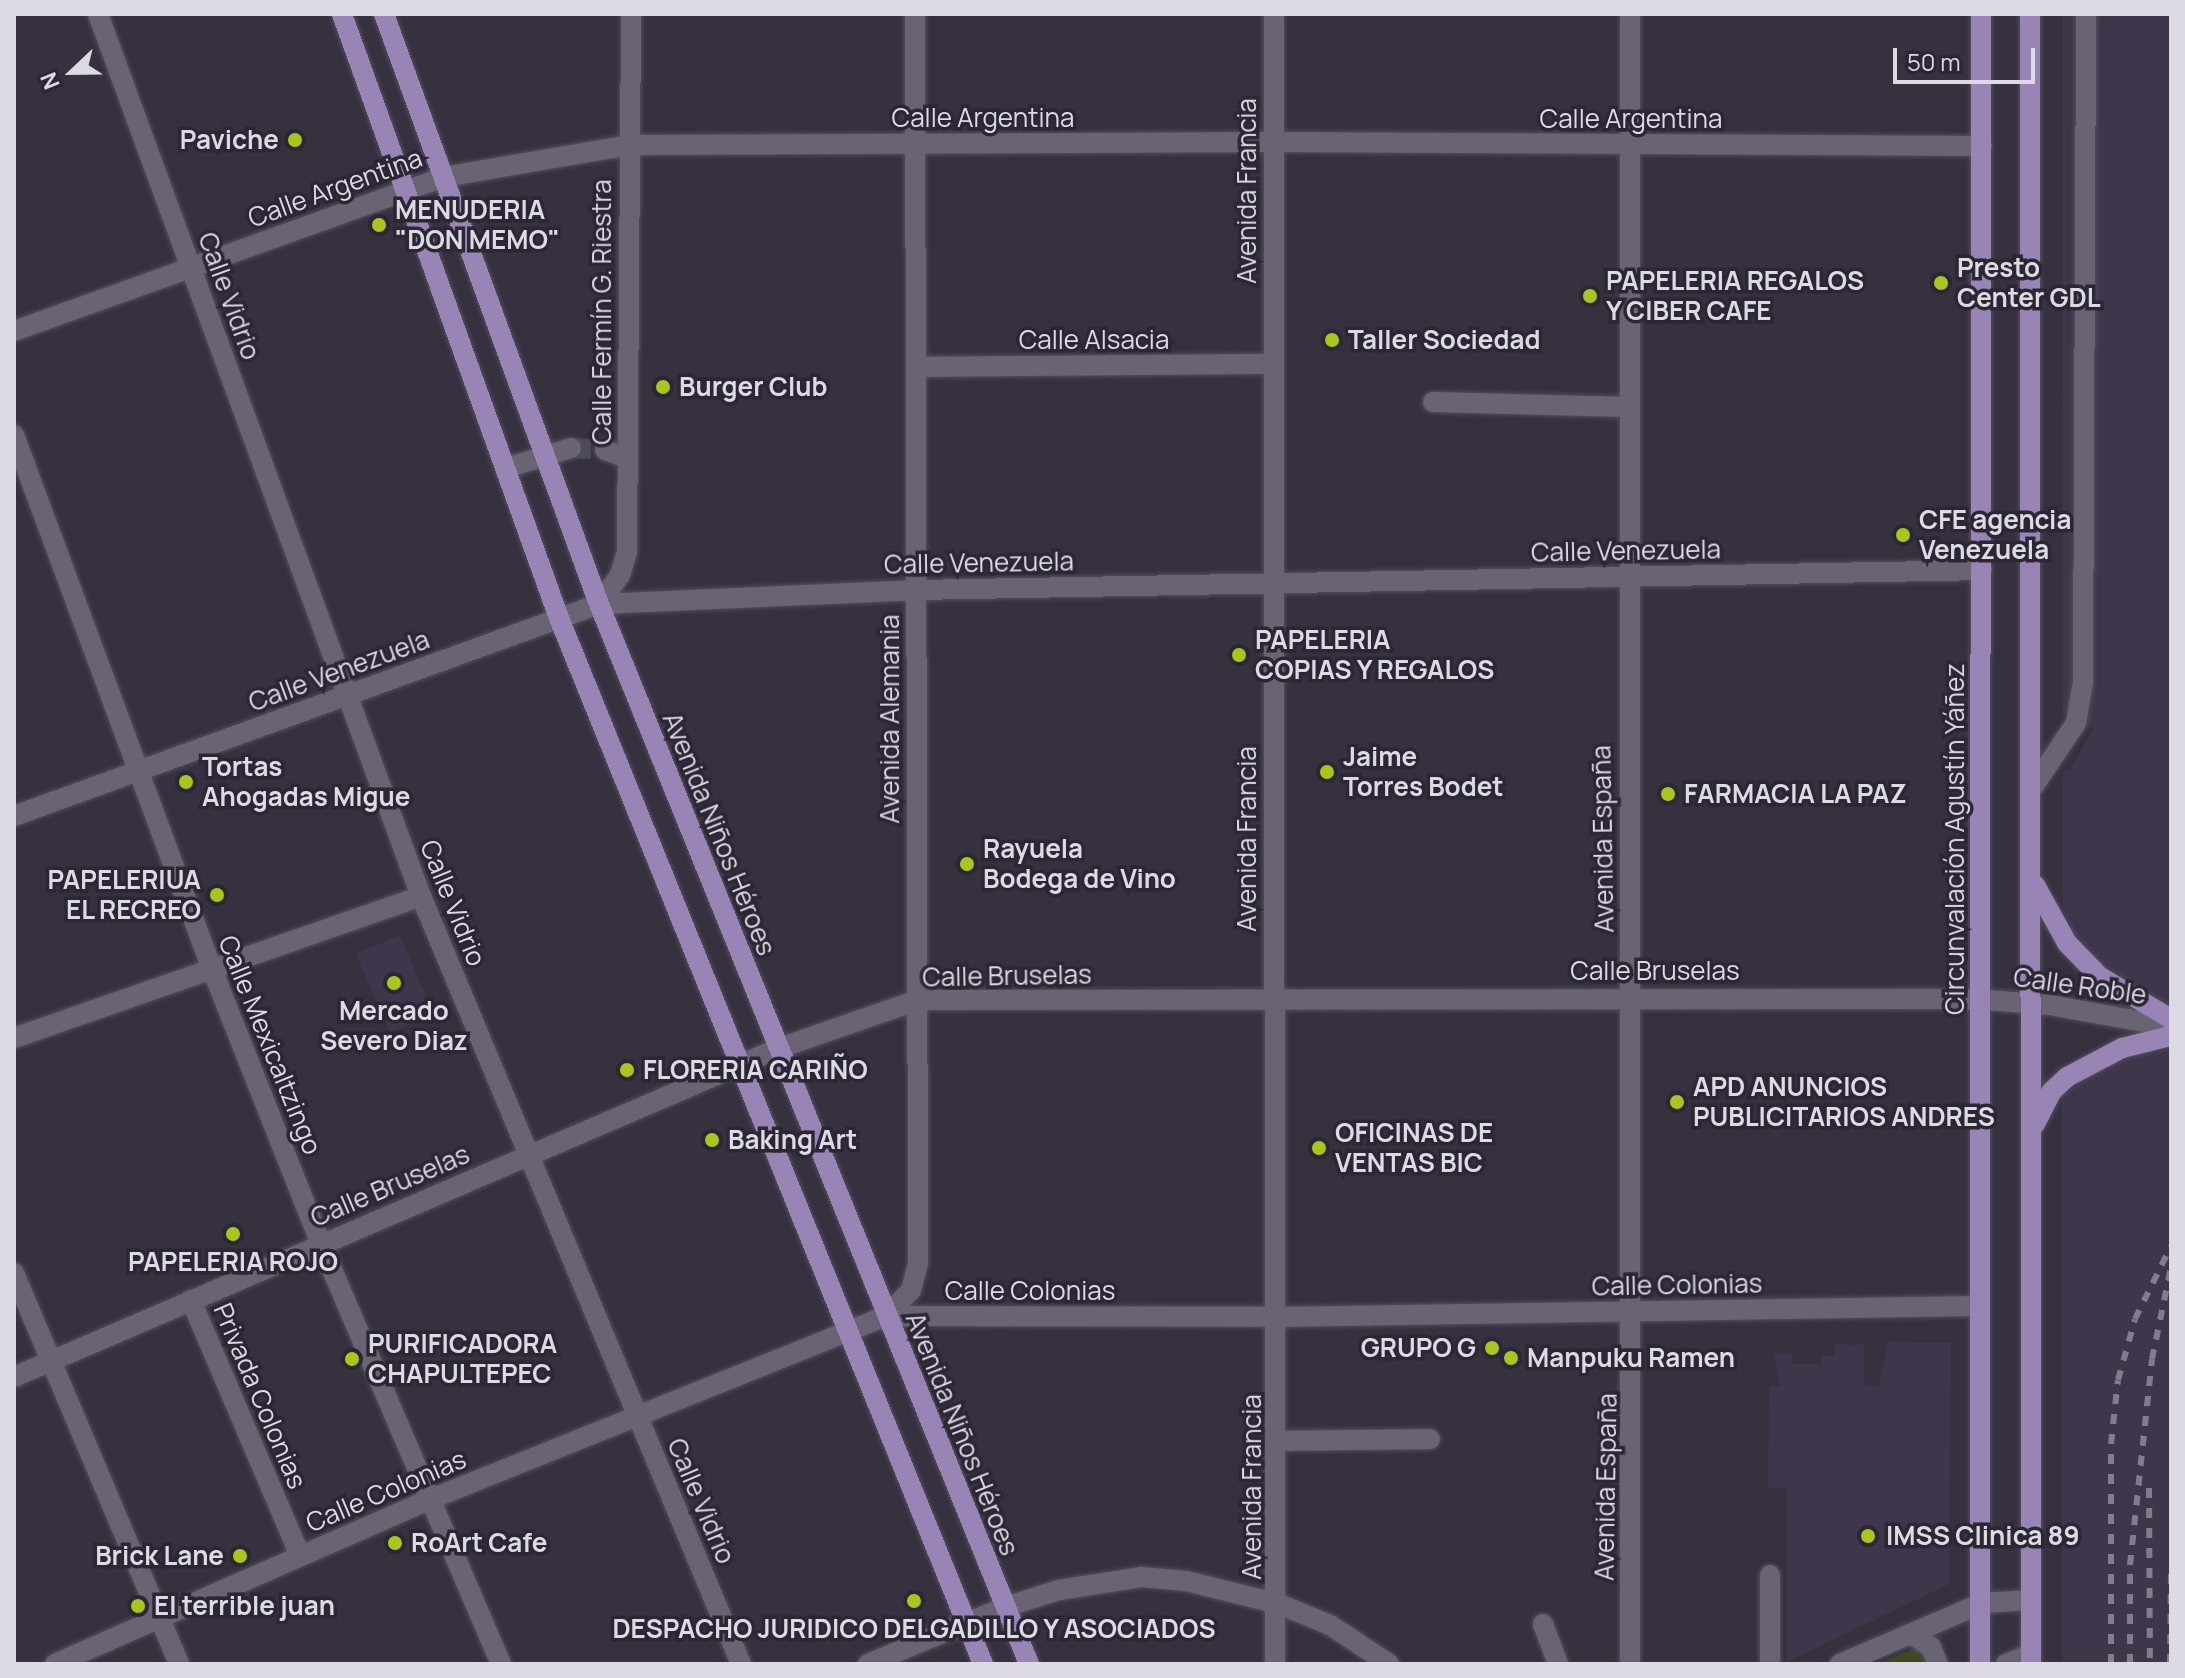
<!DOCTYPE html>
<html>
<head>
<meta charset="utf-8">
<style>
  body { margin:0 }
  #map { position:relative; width:2185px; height:1678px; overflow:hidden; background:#36303f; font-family:Manrope,sans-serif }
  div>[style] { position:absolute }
  .built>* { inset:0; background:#3f364c; transform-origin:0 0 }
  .green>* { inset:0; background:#404922 }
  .minor-tunnel>* { height:20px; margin-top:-10px; transform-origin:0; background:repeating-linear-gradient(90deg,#4f4a58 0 20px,transparent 0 30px) }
  .roads { filter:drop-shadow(0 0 2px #534e5b) drop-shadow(0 0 2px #534e5b) }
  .minor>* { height:20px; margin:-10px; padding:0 10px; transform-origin:10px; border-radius:10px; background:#696374 }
  .major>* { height:20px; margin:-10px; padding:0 10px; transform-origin:10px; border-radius:10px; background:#9885b5 }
  .rail>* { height:6px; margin-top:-3px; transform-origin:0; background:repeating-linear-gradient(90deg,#827d89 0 10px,transparent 0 20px) }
  .dots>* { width:22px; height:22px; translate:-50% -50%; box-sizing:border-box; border:4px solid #2c2635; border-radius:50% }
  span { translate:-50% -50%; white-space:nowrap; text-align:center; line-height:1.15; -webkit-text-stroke:7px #2c2635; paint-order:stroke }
  .street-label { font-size:26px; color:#dedae4 }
  .poi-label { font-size:26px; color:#dedae4; font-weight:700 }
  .right { translate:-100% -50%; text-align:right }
  .left { translate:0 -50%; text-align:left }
  .frame { position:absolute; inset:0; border:16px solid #dedae4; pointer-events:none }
  .north { position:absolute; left:32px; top:32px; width:80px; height:80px; -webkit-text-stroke:6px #2c2635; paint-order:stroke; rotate:248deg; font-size:22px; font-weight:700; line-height:32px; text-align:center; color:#dedae4 }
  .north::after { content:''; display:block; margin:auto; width:28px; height:36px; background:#dedae4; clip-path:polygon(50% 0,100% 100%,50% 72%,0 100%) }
  .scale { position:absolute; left:1893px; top:48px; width:142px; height:36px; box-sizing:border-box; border:4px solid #dedae4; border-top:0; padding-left:10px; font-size:24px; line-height:28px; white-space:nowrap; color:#dedae4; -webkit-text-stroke:6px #2c2635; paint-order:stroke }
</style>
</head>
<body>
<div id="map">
  <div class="built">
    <div style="clip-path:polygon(2063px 14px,2171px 14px,2171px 1006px,2103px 964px,2075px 936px,2063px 908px,2063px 770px,2070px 771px,2093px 728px,2062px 712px)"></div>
    <div style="left:400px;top:935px;width:86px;height:48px;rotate:67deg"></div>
    <div style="clip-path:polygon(2171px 1047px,2171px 1664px,2062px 1664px,2062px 1097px,2085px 1077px,2129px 1055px)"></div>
    <div style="clip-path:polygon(1888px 1341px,1951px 1343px,1949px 1584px,1787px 1662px,1787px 1488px,1768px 1488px,1769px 1387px,1780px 1386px,1774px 1354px,1792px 1354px,1792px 1364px,1821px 1364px,1822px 1356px,1835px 1356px,1835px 1344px,1864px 1345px,1864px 1386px,1879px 1386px)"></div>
  </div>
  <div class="green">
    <div style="clip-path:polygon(1916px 1648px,1936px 1664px,1877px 1664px)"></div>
  </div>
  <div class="minor-tunnel">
    <div style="left:571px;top:448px;width:34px;rotate:3deg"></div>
  </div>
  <div class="roads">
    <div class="minor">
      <div style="left:98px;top:14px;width:939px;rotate:69.89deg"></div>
      <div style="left:421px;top:896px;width:832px;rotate:67.38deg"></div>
      <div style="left:1274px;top:14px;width:1650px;rotate:89.97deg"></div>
      <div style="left:1630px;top:14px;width:1650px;rotate:90deg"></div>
      <div style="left:14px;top:331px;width:457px;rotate:-19.7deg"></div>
      <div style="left:444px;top:177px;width:188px;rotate:-9.8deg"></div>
      <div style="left:629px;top:145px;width:644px;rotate:-0.27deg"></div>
      <div style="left:1273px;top:142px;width:709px;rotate:0.32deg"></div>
      <div style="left:917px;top:367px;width:355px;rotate:-0.5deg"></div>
      <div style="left:1433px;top:402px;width:194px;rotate:1.5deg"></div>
      <div style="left:14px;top:435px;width:570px;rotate:69.66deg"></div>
      <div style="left:212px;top:969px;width:296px;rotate:68.4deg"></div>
      <div style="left:321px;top:1244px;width:457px;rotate:66.8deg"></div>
      <div style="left:605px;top:450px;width:23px;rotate:20deg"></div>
      <div style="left:506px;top:468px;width:68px;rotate:-17.1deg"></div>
      <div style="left:599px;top:604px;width:36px;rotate:-54deg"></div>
      <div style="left:620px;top:575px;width:24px;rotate:-73deg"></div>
      <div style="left:627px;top:552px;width:538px;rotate:-89.57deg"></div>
      <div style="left:2031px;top:790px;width:81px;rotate:-56.1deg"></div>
      <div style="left:2076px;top:723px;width:42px;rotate:-80.3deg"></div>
      <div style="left:2083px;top:682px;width:668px;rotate:-89.74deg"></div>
      <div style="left:14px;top:816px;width:622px;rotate:-19.92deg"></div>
      <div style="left:599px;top:604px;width:317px;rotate:-2.5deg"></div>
      <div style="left:916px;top:590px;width:1066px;rotate:-1.07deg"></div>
      <div style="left:14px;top:1038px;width:431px;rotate:-19.2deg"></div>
      <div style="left:14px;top:1273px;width:424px;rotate:67.1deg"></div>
      <div style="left:191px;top:1300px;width:278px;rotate:66.9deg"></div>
      <div style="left:886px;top:1316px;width:36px;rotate:-46deg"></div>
      <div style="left:911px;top:1290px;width:27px;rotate:-75deg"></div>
      <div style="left:918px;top:1264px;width:1250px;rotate:-90.14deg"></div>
      <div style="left:14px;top:1377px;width:831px;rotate:-23.26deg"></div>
      <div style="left:777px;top:1049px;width:149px;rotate:-19.2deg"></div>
      <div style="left:918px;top:1000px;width:1057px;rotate:-0.05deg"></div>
      <div style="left:1975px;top:999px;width:75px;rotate:4.6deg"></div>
      <div style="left:2050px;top:1005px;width:123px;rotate:10.3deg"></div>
      <div style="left:1277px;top:1441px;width:153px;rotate:-0.7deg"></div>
      <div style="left:1770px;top:1575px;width:89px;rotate:90deg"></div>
      <div style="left:1543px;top:1624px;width:43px;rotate:69.4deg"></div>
      <div style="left:1911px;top:1634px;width:24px;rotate:33deg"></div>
      <div style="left:1931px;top:1647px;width:18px;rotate:68deg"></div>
      <div style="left:55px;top:1664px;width:411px;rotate:-23.7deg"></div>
      <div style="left:431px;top:1499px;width:490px;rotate:-21.9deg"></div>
      <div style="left:886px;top:1316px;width:390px;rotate:0.1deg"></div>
      <div style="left:1276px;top:1317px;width:703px;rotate:-0.9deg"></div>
      <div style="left:868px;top:1664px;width:148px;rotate:-22.6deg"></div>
      <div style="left:1005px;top:1607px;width:57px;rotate:-17.5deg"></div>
      <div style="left:1059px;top:1590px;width:83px;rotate:-9deg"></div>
      <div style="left:1141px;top:1577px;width:45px;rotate:5.1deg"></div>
      <div style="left:1186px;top:1581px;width:96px;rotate:13.9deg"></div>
      <div style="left:1279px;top:1604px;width:55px;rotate:22.4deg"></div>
      <div style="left:1330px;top:1625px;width:71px;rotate:33.5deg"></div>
      <div style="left:1840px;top:1664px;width:155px;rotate:-23.2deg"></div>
      <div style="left:1982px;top:1603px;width:49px;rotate:-3.5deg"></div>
      <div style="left:2006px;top:1664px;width:27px;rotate:-22deg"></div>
    </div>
    <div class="major">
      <div style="left:342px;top:14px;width:642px;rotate:70.24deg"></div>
      <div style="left:559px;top:618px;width:1129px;rotate:67.93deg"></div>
      <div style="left:384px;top:14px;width:628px;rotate:69.98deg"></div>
      <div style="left:599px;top:604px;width:1144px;rotate:67.92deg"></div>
      <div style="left:2030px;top:14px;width:1650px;rotate:89.97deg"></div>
      <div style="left:2035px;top:885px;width:66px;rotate:61.1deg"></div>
      <div style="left:2067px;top:943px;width:46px;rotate:45.9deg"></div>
      <div style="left:2099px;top:976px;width:84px;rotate:30.8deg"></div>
      <div style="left:2035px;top:1124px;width:36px;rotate:-63deg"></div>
      <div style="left:2051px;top:1092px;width:22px;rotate:-43deg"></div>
      <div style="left:2067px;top:1077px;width:62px;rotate:-27.8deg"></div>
      <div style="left:2122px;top:1048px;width:50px;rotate:-13.8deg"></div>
      <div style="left:1980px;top:1664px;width:1650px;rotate:-89.97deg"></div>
    </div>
  </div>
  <div class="rail">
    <div style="left:2149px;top:1488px;width:176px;rotate:89.7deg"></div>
    <div style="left:2111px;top:1664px;width:220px;rotate:-90deg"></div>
    <div style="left:2111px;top:1444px;width:64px;rotate:-83.8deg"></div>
    <div style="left:2118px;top:1380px;width:63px;rotate:-74.4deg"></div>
    <div style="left:2135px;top:1319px;width:81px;rotate:-63.7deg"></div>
    <div style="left:2130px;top:1664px;width:99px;rotate:-90deg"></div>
    <div style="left:2130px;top:1565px;width:207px;rotate:-83.9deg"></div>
    <div style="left:2152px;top:1359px;width:94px;rotate:-78.3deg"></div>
    <div style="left:2170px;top:1664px;width:99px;rotate:-89.4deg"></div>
  </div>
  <div class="dots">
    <div style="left:295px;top:140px;background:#a9c71a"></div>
    <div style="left:379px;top:225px;background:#a9c71a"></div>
    <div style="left:1941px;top:283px;background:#a9c71a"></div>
    <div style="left:1590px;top:296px;background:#a9c71a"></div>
    <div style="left:1332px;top:340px;background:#a9c71a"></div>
    <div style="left:663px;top:387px;background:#a9c71a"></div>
    <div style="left:1903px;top:535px;background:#a9c71a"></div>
    <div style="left:1239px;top:655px;background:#a9c71a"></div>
    <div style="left:1327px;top:772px;background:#a9c71a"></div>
    <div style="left:186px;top:782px;background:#a9c71a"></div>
    <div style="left:1668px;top:794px;background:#a9c71a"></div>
    <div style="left:967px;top:864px;background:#a9c71a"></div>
    <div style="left:217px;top:895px;background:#a9c71a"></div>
    <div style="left:394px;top:983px;background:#a9c71a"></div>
    <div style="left:627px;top:1070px;background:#a9c71a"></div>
    <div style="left:1677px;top:1102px;background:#a9c71a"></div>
    <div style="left:712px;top:1140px;background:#a9c71a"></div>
    <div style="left:1319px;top:1148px;background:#a9c71a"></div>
    <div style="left:233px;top:1234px;background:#a9c71a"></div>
    <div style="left:1492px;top:1348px;background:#a9c71a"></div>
    <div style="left:1511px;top:1358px;background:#a9c71a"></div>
    <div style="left:352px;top:1359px;background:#a9c71a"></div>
    <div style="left:1868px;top:1536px;background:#a9c71a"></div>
    <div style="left:395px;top:1543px;background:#a9c71a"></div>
    <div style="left:240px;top:1556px;background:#a9c71a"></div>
    <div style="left:914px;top:1601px;background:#a9c71a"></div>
    <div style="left:138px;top:1606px;background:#a9c71a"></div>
  </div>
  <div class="street-label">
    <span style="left:983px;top:118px">Calle Argentina</span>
    <span style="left:1631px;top:119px">Calle Argentina</span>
    <span style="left:335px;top:188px;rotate:-20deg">Calle Argentina</span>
    <span style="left:1247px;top:191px;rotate:-90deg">Avenida Francia</span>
    <span style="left:229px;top:296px;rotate:70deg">Calle Vidrio</span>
    <span style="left:602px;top:312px;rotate:-90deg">Calle Fermín G. Riestra</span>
    <span style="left:1094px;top:340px">Calle Alsacia</span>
    <span style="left:1626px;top:551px;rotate:-1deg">Calle Venezuela</span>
    <span style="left:979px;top:563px;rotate:-1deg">Calle Venezuela</span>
    <span style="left:339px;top:671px;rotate:-20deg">Calle Venezuela</span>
    <span style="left:890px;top:719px;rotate:-90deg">Avenida Alemania</span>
    <span style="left:719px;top:834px;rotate:68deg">Avenida Niños Héroes</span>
    <span style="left:1247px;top:839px;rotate:-90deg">Avenida Francia</span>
    <span style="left:1603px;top:839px;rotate:-91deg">Avenida España</span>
    <span style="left:1955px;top:839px;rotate:-90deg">Circunvalación Agustín Yáñez</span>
    <span style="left:453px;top:903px;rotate:68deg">Calle Vidrio</span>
    <span style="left:1655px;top:971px">Calle Bruselas</span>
    <span style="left:1007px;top:976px;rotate:-1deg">Calle Bruselas</span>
    <span style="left:2080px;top:986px;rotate:8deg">Calle Roble</span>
    <span style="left:270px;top:1045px;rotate:68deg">Calle Mexicaltzingo</span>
    <span style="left:390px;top:1186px;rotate:-23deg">Calle Bruselas</span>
    <span style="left:1677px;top:1285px;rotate:-1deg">Calle Colonias</span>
    <span style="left:1030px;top:1291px">Calle Colonias</span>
    <span style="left:260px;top:1396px;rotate:67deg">Privada Colonias</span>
    <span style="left:962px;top:1434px;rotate:68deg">Avenida Niños Héroes</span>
    <span style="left:1252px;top:1487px;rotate:-90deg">Avenida Francia</span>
    <span style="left:1606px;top:1487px;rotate:-89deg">Avenida España</span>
    <span style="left:386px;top:1491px;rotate:-23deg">Calle Colonias</span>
    <span style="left:701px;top:1501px;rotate:67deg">Calle Vidrio</span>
  </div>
  <div class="poi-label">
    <span class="right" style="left:279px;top:140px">Paviche</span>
    <span class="left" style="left:395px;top:225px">MENUDERIA<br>"DON MEMO"</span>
    <span class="left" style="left:1957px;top:283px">Presto<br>Center GDL</span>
    <span class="left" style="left:1606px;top:296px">PAPELERIA REGALOS<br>Y CIBER CAFE</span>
    <span class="left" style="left:1348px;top:340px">Taller Sociedad</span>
    <span class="left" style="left:679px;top:387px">Burger Club</span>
    <span class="left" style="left:1919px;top:535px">CFE agencia<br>Venezuela</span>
    <span class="left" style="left:1255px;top:655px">PAPELERIA<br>COPIAS Y REGALOS</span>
    <span class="left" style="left:1343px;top:772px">Jaime<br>Torres Bodet</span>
    <span class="left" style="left:202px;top:782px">Tortas<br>Ahogadas Migue</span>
    <span class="left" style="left:1684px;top:794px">FARMACIA LA PAZ</span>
    <span class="left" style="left:983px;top:864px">Rayuela<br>Bodega de Vino</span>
    <span class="right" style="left:201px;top:895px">PAPELERIUA<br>EL RECREO</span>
    <span style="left:394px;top:1026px">Mercado<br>Severo Diaz</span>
    <span class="left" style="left:643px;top:1070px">FLORERIA CARIÑO</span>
    <span class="left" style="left:1693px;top:1102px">APD ANUNCIOS<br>PUBLICITARIOS ANDRES</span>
    <span class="left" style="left:1335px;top:1148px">OFICINAS DE<br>VENTAS BIC</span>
    <span class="left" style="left:728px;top:1140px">Baking Art</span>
    <span style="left:233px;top:1262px">PAPELERIA ROJO</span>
    <span class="left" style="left:368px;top:1359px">PURIFICADORA<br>CHAPULTEPEC</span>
    <span class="right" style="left:1476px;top:1348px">GRUPO G</span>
    <span class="left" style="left:1527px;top:1358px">Manpuku Ramen</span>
    <span class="left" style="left:1886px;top:1536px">IMSS Clinica 89</span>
    <span class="left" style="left:411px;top:1543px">RoArt Cafe</span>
    <span class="right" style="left:224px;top:1556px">Brick Lane</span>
    <span class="left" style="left:154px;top:1606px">El terrible juan</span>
    <span style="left:914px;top:1629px">DESPACHO JURIDICO DELGADILLO Y ASOCIADOS</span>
  </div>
  <div class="frame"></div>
  <div class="north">N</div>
  <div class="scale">50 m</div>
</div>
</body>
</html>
